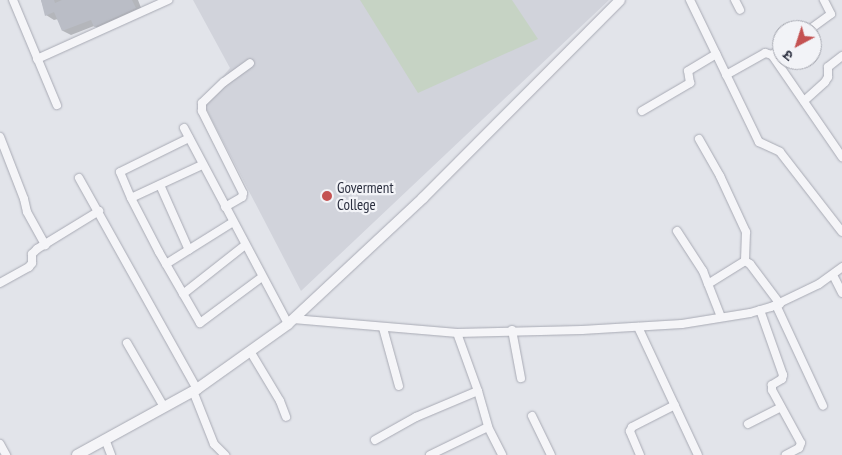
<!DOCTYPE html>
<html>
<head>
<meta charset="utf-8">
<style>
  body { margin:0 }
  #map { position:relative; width:842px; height:455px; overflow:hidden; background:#e2e4ea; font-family:"PT Sans Narrow","Noto Sans Devanagari",sans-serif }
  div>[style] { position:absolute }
  .built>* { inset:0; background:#d1d3db }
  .green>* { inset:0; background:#c6d3c4 }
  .shadow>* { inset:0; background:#0003 }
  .building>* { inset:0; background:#babdc6 }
  .roads { filter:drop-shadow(0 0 1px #a8aab4) drop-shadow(0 0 1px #a8aab4) }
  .minor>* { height:8px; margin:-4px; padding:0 4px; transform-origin:4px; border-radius:4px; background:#f5f5f8 }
  .tertiary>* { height:10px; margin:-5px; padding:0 5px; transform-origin:5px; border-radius:5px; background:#f5f5f8 }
  .dots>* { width:14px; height:14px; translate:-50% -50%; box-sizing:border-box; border:2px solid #f2f3f7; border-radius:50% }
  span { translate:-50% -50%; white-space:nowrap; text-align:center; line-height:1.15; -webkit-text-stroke:4.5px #f2f3f7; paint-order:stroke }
  .poi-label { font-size:15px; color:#2c3040 }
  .left { translate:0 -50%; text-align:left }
  .north { position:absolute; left:772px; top:20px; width:50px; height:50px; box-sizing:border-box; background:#f2f3f7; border:1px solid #a3a5ae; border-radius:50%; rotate:220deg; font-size:14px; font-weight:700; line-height:20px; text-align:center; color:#2c3040 }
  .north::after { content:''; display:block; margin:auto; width:18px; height:22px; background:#c45252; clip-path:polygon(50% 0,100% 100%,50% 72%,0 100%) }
</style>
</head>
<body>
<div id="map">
  <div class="built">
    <div style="clip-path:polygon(193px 0,609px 0,301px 291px,202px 101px,230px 68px)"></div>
  </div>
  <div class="green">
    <div style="clip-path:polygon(360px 0,512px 0,538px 39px,418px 93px)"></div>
  </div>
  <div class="shadow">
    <div style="clip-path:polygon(41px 0,138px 0,143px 13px,103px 31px,94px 26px,71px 35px,63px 31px,58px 19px,54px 20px,46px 15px)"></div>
  </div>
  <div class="building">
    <div style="clip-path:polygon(41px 0,54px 0,55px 3px,62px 0,132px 0,136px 8px,94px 27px,91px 20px,62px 31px,54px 12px,45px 16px)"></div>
  </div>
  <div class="roads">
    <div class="minor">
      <div style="left:13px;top:0;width:114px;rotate:67.3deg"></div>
      <div style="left:690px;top:0;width:158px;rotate:64.1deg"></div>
      <div style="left:759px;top:142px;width:23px;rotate:25deg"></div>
      <div style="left:780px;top:152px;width:101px;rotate:52.2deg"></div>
      <div style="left:735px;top:0;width:11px;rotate:63deg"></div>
      <div style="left:809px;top:30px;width:27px;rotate:-36deg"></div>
      <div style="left:831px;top:14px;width:16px;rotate:-117deg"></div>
      <div style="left:772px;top:55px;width:12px;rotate:-35deg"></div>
      <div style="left:37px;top:59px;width:144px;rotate:-24.2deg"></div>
      <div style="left:726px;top:75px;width:45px;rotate:-29.4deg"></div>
      <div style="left:765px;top:53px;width:7px;rotate:16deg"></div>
      <div style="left:772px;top:55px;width:124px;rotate:55.5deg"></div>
      <div style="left:804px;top:101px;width:28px;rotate:-42deg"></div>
      <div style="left:825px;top:82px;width:6px;rotate:-59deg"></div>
      <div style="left:828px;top:77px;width:10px;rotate:-90deg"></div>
      <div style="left:828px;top:67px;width:18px;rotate:-38deg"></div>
      <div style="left:642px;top:111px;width:56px;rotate:-30.3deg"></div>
      <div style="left:690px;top:83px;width:12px;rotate:-99deg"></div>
      <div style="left:688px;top:71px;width:33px;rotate:-31deg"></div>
      <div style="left:184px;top:128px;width:222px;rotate:62deg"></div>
      <div style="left:0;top:137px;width:66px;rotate:68.8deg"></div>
      <div style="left:24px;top:199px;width:13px;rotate:77deg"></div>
      <div style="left:27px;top:212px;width:38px;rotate:61deg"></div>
      <div style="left:699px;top:139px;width:43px;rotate:60.4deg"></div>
      <div style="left:720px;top:176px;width:62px;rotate:65.1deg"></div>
      <div style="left:746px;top:232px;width:29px;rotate:92deg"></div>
      <div style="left:202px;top:165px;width:78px;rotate:155.1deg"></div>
      <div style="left:131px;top:198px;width:61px;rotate:62.6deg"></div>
      <div style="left:159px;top:252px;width:82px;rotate:60deg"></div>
      <div style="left:200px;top:323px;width:77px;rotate:-36.6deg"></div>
      <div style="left:79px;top:178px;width:242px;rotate:60.8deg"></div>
      <div style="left:160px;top:185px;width:71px;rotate:66deg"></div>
      <div style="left:131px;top:198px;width:28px;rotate:-113deg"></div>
      <div style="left:120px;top:172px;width:77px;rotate:-26.2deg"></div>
      <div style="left:225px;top:207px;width:20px;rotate:-30deg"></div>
      <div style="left:242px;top:197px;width:4px;rotate:-76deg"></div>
      <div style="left:243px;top:193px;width:92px;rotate:-116.6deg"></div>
      <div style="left:202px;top:111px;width:8px;rotate:-90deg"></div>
      <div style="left:202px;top:103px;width:30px;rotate:-44deg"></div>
      <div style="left:224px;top:82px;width:32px;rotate:-36deg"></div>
      <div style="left:677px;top:231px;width:48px;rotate:57deg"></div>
      <div style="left:703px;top:271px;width:49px;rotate:68.6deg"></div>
      <div style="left:166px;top:264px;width:79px;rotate:-32.1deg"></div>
      <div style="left:833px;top:275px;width:20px;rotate:63deg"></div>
      <div style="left:0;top:283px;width:33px;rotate:-29deg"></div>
      <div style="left:29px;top:267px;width:5px;rotate:-53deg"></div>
      <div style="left:32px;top:263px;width:9px;rotate:-90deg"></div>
      <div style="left:32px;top:254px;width:7px;rotate:-45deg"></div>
      <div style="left:37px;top:249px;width:73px;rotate:-31.5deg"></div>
      <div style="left:708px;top:284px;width:44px;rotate:-31.9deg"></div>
      <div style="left:745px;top:261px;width:6px;rotate:31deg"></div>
      <div style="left:750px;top:264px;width:50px;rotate:53.1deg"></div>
      <div style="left:183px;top:294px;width:79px;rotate:-38.3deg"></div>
      <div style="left:776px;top:305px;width:111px;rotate:65deg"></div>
      <div style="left:760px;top:310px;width:69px;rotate:70.5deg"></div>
      <div style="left:783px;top:375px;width:4px;rotate:104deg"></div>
      <div style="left:782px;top:379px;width:12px;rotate:149deg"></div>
      <div style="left:772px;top:385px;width:5px;rotate:90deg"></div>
      <div style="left:772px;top:390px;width:60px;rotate:61.3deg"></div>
      <div style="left:801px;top:443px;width:5px;rotate:112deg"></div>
      <div style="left:799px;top:448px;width:15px;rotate:152deg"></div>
      <div style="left:293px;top:319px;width:165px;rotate:4.9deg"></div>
      <div style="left:457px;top:333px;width:125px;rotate:-1.4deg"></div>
      <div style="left:582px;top:330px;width:100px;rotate:-3.4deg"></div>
      <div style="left:682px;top:324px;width:69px;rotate:-9.2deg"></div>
      <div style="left:750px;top:313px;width:22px;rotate:-16deg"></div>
      <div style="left:771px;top:307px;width:53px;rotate:-25.6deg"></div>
      <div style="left:819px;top:284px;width:29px;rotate:-36deg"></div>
      <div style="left:638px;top:327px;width:141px;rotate:64.9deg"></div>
      <div style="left:383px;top:328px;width:60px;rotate:74.6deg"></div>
      <div style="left:512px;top:330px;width:49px;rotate:79.4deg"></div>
      <div style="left:457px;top:333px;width:62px;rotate:70.1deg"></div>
      <div style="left:478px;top:391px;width:37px;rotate:74deg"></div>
      <div style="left:488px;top:427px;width:31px;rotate:63deg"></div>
      <div style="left:127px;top:343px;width:74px;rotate:60deg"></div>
      <div style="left:250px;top:351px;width:58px;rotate:59deg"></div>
      <div style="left:280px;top:401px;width:17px;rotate:69deg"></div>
      <div style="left:193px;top:391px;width:57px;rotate:68.4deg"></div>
      <div style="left:214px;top:444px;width:16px;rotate:45deg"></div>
      <div style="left:532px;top:416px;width:43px;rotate:64deg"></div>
      <div style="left:748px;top:424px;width:37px;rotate:-27deg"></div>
      <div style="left:105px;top:439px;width:17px;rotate:69deg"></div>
      <div style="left:375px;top:440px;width:47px;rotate:-29.3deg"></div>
      <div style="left:416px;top:417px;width:67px;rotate:-22.8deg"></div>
      <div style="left:0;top:444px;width:13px;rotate:61deg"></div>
      <div style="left:430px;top:455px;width:64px;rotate:-25.8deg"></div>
      <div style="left:640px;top:455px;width:26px;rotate:-113deg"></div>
      <div style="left:630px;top:431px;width:4px;rotate:-63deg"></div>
      <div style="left:632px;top:427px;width:48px;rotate:-27.1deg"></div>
    </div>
    <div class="tertiary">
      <div style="left:77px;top:455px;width:137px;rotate:-28.8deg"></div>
      <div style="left:197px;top:389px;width:112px;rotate:-35.5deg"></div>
      <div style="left:288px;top:324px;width:185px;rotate:-43deg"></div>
      <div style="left:423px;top:198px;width:279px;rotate:-45.1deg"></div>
    </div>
  </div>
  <div class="dots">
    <div style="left:327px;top:196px;background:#c45252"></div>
  </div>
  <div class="poi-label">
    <span class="left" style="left:337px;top:196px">Goverment<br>College</span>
  </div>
  <div class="north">उ</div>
</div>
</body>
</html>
